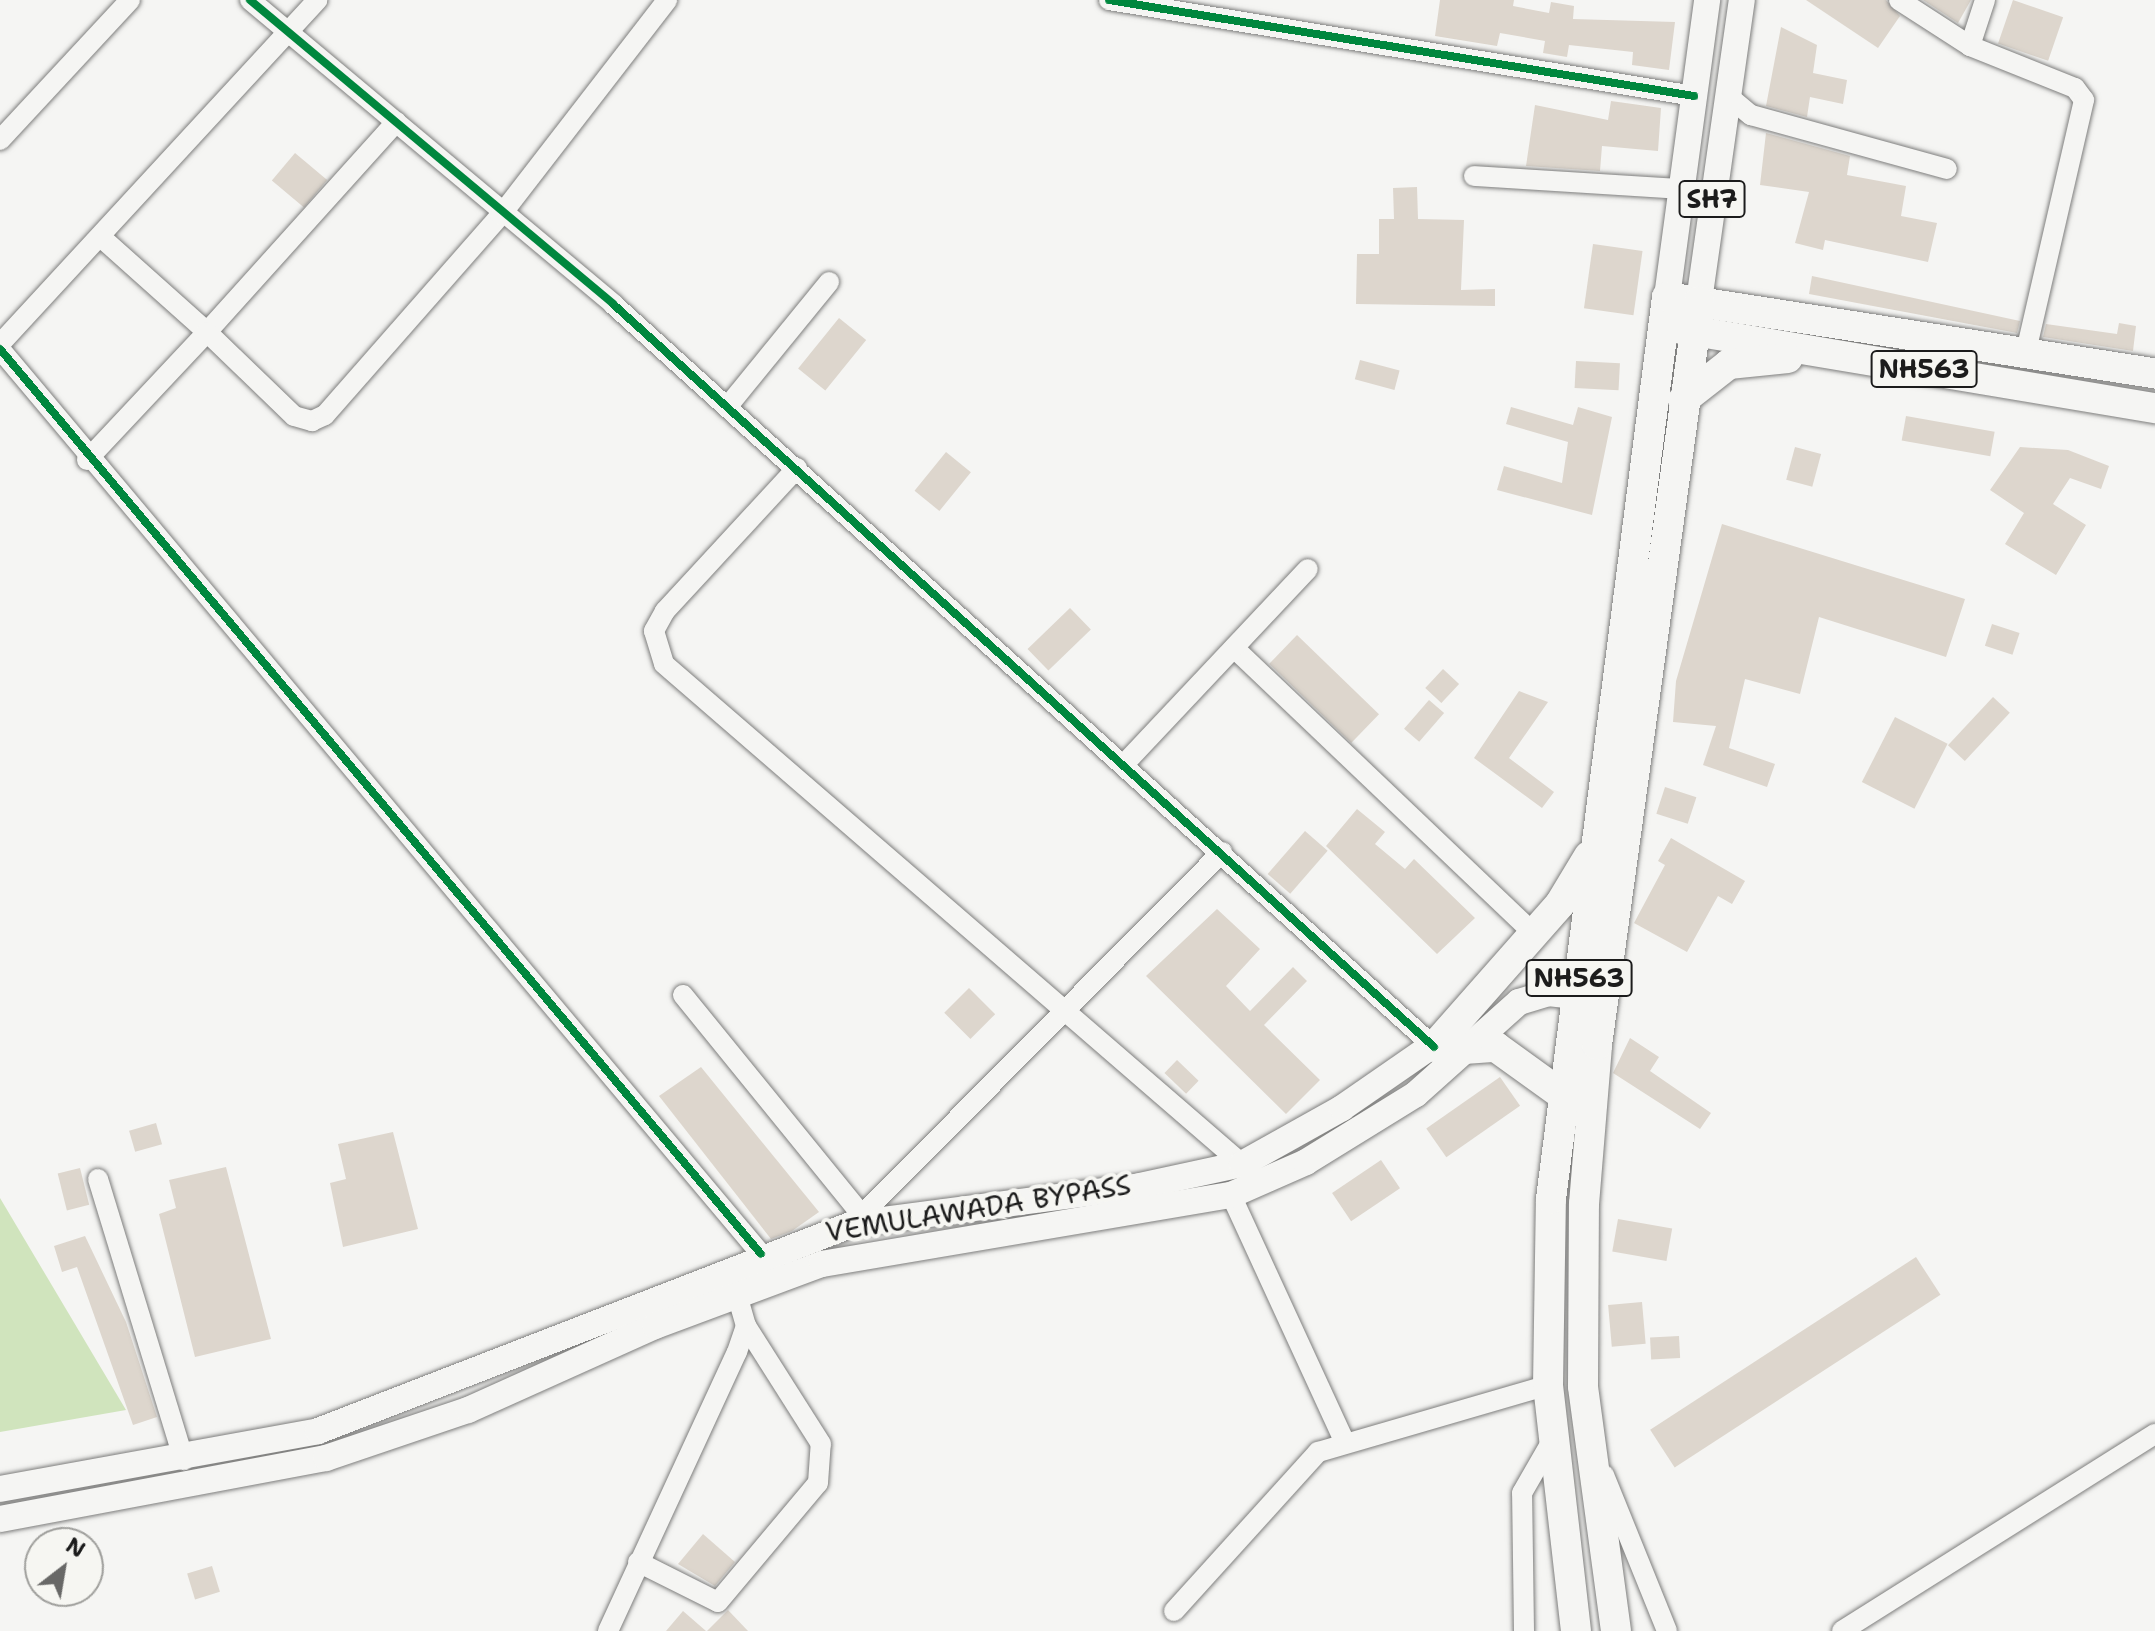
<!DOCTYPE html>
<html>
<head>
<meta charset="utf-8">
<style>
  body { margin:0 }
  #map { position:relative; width:2155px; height:1631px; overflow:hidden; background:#f5f5f3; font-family:"Shantell Sans",sans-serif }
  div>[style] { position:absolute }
  .green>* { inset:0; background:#d0e4bd }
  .building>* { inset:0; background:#ddd6cd; transform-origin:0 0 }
  .roads { filter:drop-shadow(0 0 2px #7e7e7d) drop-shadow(0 0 2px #7e7e7d) }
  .minor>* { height:20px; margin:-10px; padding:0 10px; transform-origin:10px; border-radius:10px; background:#f5f5f3 }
  .major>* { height:26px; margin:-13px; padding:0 13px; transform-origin:13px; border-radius:13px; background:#f5f5f3 }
  .highway>* { height:30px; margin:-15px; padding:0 15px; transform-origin:15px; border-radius:15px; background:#f5f5f3 }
  .cycleway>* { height:8px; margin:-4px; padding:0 4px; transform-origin:4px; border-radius:4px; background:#00873e }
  span { translate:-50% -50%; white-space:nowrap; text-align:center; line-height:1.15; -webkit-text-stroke:8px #f6f6f2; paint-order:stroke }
  .shield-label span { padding:2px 6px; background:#f6f6f2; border:2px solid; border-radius:6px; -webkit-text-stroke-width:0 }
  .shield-label { font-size:26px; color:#1c1c1c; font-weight:700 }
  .street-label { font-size:28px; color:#1c1c1c }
  .north { position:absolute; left:24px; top:1527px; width:80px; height:80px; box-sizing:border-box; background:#f6f6f2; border:2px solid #9f9f9c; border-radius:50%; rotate:31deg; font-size:22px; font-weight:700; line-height:32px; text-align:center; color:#1c1c1c }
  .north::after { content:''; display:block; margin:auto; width:28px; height:36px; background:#686867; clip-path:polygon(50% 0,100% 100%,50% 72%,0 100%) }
</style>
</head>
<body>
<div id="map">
  <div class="green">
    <div style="clip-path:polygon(0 1198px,126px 1410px,0 1432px)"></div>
  </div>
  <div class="building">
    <div style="clip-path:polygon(1440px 0,1514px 0,1513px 6px,1549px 13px,1551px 2px,1574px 6px,1573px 19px,1675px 22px,1669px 70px,1632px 65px,1633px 52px,1569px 45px,1567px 57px,1543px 53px,1545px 41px,1500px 33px,1497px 46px,1435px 36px)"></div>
    <div style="clip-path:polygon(1806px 0,1886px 0,1900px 16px,1878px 48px)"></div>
    <div style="clip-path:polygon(1923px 0,1971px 0,1958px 23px)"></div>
    <div style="left:2013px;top:0;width:53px;height:46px;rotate:19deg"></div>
    <div style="clip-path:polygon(1781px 27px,1817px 45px,1813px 73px,1847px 80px,1843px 104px,1810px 97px,1807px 117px,1766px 106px)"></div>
    <div style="clip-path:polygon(1611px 101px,1661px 108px,1658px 151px,1602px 146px,1600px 171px,1526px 166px,1535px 105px,1608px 120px)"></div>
    <div style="clip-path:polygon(1766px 133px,1850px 156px,1847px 175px,1906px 186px,1901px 216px,1937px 223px,1928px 262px,1825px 240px,1823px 250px,1795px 243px,1809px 192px,1760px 185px)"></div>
    <div style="left:295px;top:153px;width:42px;height:36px;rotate:40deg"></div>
    <div style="clip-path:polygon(1417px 187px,1418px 219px,1464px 220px,1461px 290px,1495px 289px,1495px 306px,1356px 304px,1357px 254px,1379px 254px,1379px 219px,1394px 219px,1393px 188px)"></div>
    <div style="left:1593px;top:244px;width:50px;height:65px;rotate:8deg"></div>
    <div style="clip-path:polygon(1812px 276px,2020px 321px,2017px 333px,1809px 294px)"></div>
    <div style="left:839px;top:318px;width:35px;height:65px;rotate:39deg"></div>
    <div style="clip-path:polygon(2119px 323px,2136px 326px,2133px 351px,2043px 337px,2046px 324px,2117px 334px)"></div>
    <div style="left:1360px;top:360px;width:41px;height:20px;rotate:15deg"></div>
    <div style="left:1576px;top:361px;width:44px;height:27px;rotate:3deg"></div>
    <div style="clip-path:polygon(1511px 407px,1573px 425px,1578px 407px,1612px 417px,1592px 515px,1497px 490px,1504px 466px,1562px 483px,1568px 442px,1506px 424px)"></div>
    <div style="left:1906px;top:416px;width:90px;height:25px;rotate:10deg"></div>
    <div style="left:1795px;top:447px;width:27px;height:34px;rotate:15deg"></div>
    <div style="clip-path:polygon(2020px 447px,2068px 450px,2109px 466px,2101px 489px,2070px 478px,2053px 504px,2086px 525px,2056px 575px,2005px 544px,2024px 513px,1990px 490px)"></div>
    <div style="left:946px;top:452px;width:32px;height:50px;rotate:39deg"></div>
    <div style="clip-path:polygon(1722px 524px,1965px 599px,1946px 657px,1819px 617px,1800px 694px,1745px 679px,1729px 748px,1775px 764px,1767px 787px,1703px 765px,1716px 726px,1673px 722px,1676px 681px)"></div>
    <div style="left:1070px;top:608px;width:30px;height:59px;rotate:46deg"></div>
    <div style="left:1992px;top:624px;width:29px;height:23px;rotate:18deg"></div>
    <div style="left:1297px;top:635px;width:114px;height:40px;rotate:44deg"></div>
    <div style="left:1443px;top:669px;width:22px;height:26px;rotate:43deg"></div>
    <div style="clip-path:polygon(1519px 691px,1548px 702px,1509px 758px,1554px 792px,1542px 808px,1474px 758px)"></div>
    <div style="left:1993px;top:697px;width:23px;height:66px;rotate:43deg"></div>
    <div style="left:1429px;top:700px;width:20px;height:38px;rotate:41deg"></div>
    <div style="left:1895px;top:717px;width:59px;height:73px;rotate:27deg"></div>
    <div style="left:1665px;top:787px;width:33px;height:28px;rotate:18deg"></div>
    <div style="clip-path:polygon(1357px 809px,1385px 832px,1375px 844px,1405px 869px,1414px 859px,1475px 918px,1437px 954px,1326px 846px)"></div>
    <div style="left:1305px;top:831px;width:30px;height:57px;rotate:41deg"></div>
    <div style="clip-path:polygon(1671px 838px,1745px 881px,1732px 904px,1718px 896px,1687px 952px,1634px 923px,1665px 865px,1658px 861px)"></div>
    <div style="clip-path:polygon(1217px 909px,1260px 949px,1226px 986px,1250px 1011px,1293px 967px,1307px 981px,1264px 1025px,1320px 1080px,1286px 1114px,1146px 976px)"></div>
    <div style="left:969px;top:988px;width:37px;height:35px;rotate:45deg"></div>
    <div style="clip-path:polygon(1630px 1038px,1659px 1057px,1650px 1071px,1711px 1113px,1700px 1129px,1613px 1073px)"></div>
    <div style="left:1177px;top:1060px;width:30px;height:18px;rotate:44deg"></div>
    <div style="clip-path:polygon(701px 1067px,819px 1212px,792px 1231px,771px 1239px,659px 1096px)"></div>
    <div style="left:1500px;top:1077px;width:35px;height:90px;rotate:55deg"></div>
    <div style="left:156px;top:1123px;width:22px;height:28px;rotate:74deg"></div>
    <div style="clip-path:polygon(393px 1132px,418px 1229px,343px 1247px,330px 1183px,346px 1179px,338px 1144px)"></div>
    <div style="left:1381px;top:1160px;width:34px;height:59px;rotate:56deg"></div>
    <div style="clip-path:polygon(226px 1167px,271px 1339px,195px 1357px,159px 1214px,176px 1208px,169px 1180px)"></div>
    <div style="left:80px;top:1168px;width:38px;height:23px;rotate:76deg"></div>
    <div style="left:1618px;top:1219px;width:55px;height:33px;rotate:10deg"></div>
    <div style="clip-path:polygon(85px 1236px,126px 1322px,157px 1417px,133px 1425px,77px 1267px,62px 1272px,54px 1246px)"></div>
    <div style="left:1916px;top:1257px;width:45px;height:317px;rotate:57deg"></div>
    <div style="left:1642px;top:1302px;width:42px;height:34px;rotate:85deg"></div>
    <div style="left:1679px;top:1336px;width:22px;height:29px;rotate:87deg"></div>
    <div style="clip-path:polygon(703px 1534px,735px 1562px,715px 1586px,678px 1564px)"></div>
    <div style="left:212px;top:1566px;width:27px;height:26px;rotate:73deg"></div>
    <div style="clip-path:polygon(728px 1610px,748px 1631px,707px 1631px)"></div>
    <div style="clip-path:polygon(683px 1611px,706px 1631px,666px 1631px)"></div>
  </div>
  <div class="roads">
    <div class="minor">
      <div style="left:250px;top:0;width:473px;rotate:39.9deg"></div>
      <div style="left:613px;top:304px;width:1107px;rotate:42.14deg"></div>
      <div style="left:1109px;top:0;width:593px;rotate:9.32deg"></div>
      <div style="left:1899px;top:0;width:85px;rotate:32.9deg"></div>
      <div style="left:1970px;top:46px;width:48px;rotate:-71.9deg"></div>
      <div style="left:1970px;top:46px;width:113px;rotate:21.8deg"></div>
      <div style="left:2075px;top:88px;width:15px;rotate:53deg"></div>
      <div style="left:2084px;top:100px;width:258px;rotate:103deg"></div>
      <div style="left:1728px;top:96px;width:30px;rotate:40deg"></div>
      <div style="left:1751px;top:115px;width:203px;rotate:15.4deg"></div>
      <div style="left:0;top:140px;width:191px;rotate:-47.1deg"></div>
      <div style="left:1474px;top:176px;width:207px;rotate:3.6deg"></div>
      <div style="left:103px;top:239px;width:140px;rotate:41.8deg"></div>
      <div style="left:207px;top:332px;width:283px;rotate:-48deg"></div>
      <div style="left:0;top:344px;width:468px;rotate:-47.3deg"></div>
      <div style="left:0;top:349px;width:1182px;rotate:49.94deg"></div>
      <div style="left:728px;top:406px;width:160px;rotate:-50.8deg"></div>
      <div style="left:87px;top:460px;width:175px;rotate:-46.8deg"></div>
      <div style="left:207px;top:332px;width:121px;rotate:44deg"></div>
      <div style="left:294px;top:416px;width:19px;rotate:16deg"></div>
      <div style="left:312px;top:421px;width:14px;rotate:-25deg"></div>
      <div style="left:325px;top:415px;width:266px;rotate:-48.7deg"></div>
      <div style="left:501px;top:215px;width:272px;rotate:-52.3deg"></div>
      <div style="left:797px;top:468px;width:195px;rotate:132.7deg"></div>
      <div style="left:665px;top:611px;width:23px;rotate:119deg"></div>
      <div style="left:654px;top:631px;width:34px;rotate:73deg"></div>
      <div style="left:664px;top:664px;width:764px;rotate:40.86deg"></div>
      <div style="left:1234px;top:648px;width:413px;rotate:43.6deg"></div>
      <div style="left:1126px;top:762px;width:265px;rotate:-46.7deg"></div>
      <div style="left:683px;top:995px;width:284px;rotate:50.9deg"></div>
      <div style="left:98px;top:1179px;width:294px;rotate:73deg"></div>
      <div style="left:1231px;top:1195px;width:271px;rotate:65.3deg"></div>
      <div style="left:853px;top:1224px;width:524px;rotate:-45.23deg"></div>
      <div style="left:1604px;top:1475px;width:168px;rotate:68deg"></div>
      <div style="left:638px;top:1562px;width:89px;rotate:26.6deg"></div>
      <div style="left:718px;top:1602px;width:155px;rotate:-50deg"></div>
      <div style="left:818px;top:1483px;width:39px;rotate:-86deg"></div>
      <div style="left:821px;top:1444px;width:140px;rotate:-122.4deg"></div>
      <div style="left:1174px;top:1611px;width:215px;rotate:-47.8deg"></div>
      <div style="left:1318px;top:1452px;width:240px;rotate:-16.2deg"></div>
      <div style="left:608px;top:1631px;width:307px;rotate:-65.2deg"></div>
      <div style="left:737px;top:1352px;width:28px;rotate:-71deg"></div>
      <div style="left:746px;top:1326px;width:32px;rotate:-106deg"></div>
      <div style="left:1524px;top:1631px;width:138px;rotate:-90.8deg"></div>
      <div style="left:1522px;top:1493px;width:62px;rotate:-60.1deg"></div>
      <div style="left:1842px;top:1631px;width:370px;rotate:-32.2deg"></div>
    </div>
    <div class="major">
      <div style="left:1667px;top:297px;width:300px;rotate:-82.3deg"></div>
      <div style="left:1699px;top:301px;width:304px;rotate:-81.9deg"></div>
      <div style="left:0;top:1489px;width:323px;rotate:-10.3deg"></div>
      <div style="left:318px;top:1431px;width:574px;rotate:-21.15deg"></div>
      <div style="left:853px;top:1224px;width:290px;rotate:-7.5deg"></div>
      <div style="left:1140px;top:1186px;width:104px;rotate:-12.2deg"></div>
      <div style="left:1242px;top:1164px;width:115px;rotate:-29.2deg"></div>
      <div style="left:1342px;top:1108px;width:130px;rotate:-34.7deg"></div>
      <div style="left:0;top:1519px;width:332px;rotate:-10.6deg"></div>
      <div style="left:326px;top:1458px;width:150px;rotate:-18.7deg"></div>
      <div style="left:468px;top:1410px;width:205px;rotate:-24.2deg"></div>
      <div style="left:655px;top:1326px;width:178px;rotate:-20.4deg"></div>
      <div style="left:822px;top:1264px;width:415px;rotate:-9.6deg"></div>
      <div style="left:1231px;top:1195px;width:82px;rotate:-23.7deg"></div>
      <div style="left:1306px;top:1162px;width:129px;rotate:-31.7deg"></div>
      <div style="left:1416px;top:1094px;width:138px;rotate:-41.8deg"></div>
      <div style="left:1519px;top:1002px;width:30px;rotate:-17deg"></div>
      <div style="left:1548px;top:993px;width:46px;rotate:6.2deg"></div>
    </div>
    <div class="highway">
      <div style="left:1676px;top:328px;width:486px;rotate:9.5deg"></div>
      <div style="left:1683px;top:400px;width:58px;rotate:-38deg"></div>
      <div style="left:1729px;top:364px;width:59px;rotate:-5.8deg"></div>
      <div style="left:1434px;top:1047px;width:191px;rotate:-48.6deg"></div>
      <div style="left:1560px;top:904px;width:56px;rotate:-58.9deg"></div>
      <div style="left:1464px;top:1049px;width:32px;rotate:-4deg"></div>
      <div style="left:1496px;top:1047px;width:84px;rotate:35.8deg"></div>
      <div style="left:1576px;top:1631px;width:248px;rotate:-96.5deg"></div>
      <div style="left:1548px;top:1385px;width:186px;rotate:-89.1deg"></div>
      <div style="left:1551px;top:1199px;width:909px;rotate:-82.67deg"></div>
      <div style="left:1667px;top:297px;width:494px;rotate:8.9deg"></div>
      <div style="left:1616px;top:1631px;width:247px;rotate:-97.7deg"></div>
      <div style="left:1583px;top:1386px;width:182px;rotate:-89.7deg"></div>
      <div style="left:1584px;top:1204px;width:160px;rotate:-85.3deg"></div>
      <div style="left:1597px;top:1045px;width:751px;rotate:-82.19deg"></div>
    </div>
  </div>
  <div class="cycleway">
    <div style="left:250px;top:0;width:473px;rotate:39.9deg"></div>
    <div style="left:613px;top:304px;width:1107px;rotate:42.14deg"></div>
    <div style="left:1109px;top:0;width:593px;rotate:9.32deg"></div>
    <div style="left:0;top:349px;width:1182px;rotate:49.94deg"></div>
  </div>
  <div class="shield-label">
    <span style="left:1712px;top:199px">SH7</span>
    <span style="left:1924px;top:369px">NH563</span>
    <span style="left:1579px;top:978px">NH563</span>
  </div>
  <div class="street-label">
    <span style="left:978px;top:1208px;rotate:-9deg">VEMULAWADA BYPASS</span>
  </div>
  <div class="north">N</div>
</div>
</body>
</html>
